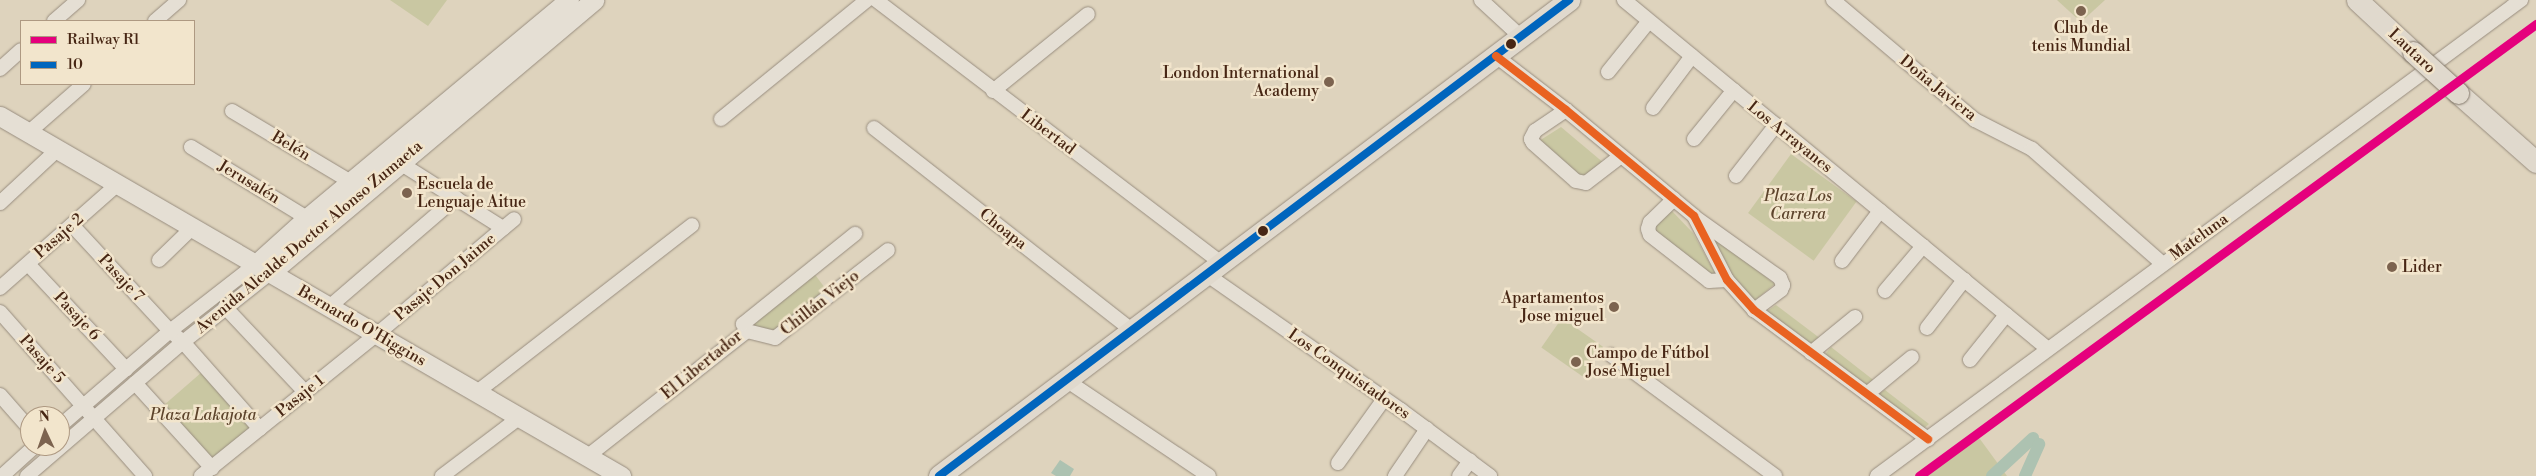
<!DOCTYPE html>
<html>
<head>
<meta charset="utf-8">
<style>
  body { margin:0 }
  #map { position:relative; width:2536px; height:476px; overflow:hidden; background:#ded3bd; font-family:"Libre Bodoni",serif }
  div>[style] { position:absolute }
  .green>* { inset:0; background:#c9c7a2; transform-origin:0 0 }
  .water>* { inset:0; background:#adc2b1 }
  .canal>* { height:12px; margin:-6px; padding:0 6px; transform-origin:6px; border-radius:6px; background:#adc2b1 }
  .roads { filter:drop-shadow(0 0 1px #988d7f) drop-shadow(0 0 1px #988d7f) }
  .street>* { height:14px; margin:-7px; padding:0 7px; transform-origin:7px; border-radius:7px; background:#e5dfd4 }
  .secondary>* { height:19px; margin:-9.5px; padding:0 9.5px; transform-origin:9.5px; border-radius:9.5px; background:#e5dfd4 }
  .primary>* { height:21px; margin:-10.5px; padding:0 10.5px; transform-origin:10.5px; border-radius:10.5px; background:#e0d9cd }
  .bridges { filter:drop-shadow(0 0 1px #827769) drop-shadow(0 0 1px #827769) }
  .primary-bridge>* { height:21px; margin:-10.5px; padding:0 10.5px; transform-origin:10.5px; border-radius:10.5px; background:#e0d9cd }
  .bus-1>* { height:8px; margin:-4px; padding:0 4px; transform-origin:4px; border-radius:4px; background:#0065bd }
  .bus-2>* { height:8px; margin:-4px; padding:0 4px; transform-origin:4px; border-radius:4px; background:#e96221 }
  .rail-1>* { height:9px; margin:-4.5px; padding:0 4.5px; transform-origin:4.5px; border-radius:4.5px; background:#e5007d }
  .dots>* { width:14px; height:14px; translate:-50% -50%; box-sizing:border-box; border:2px solid #f2e5cc; border-radius:50% }
  span { translate:-50% -50%; white-space:nowrap; text-align:center; line-height:1.15; -webkit-text-stroke:5px #f2e5cc; paint-order:stroke }
  .poi-label { font-size:16px; color:#472614 }
  .right { translate:-100% -50%; text-align:right }
  .left { translate:0 -50%; text-align:left }
  .street-label { font-size:16px; color:#472614 }
  .park-label { font-size:16px; color:#5d442c; font-style:italic }
  .legend { position:absolute; left:20px; top:20px; width:175px; height:65px; box-sizing:border-box; background:#f2e5cc; border:1px solid #ae9982; margin:0; padding:6px 9px; list-style:none; font-size:15px; color:#472614 }
  .legend li { display:flex; align-items:center; gap:10px; height:25px }
  .legend b { width:25px; border:1px solid #ae9982 }
  .north { position:absolute; left:20px; top:406px; width:50px; height:50px; box-sizing:border-box; background:#f2e5cc; border:1px solid #ae9982; border-radius:50%; rotate:357deg; font-size:14px; font-weight:700; line-height:20px; text-align:center; color:#472614 }
  .north::after { content:''; display:block; margin:auto; width:18px; height:22px; background:#7c634f; clip-path:polygon(50% 0,100% 100%,50% 72%,0 100%) }
</style>
</head>
<body>
<div id="map">
  <div class="green">
    <div style="clip-path:polygon(390px 0,447px 0,428px 26px)"></div>
    <div style="clip-path:polygon(2057px 0,2105px 0,2081px 22px)"></div>
    <div style="clip-path:polygon(1561px 127px,1605px 164px,1583px 180px,1539px 141px)"></div>
    <div style="left:1791px;top:154px;width:81px;height:73px;rotate:36deg"></div>
    <div style="clip-path:polygon(1671px 210px,1693px 233px,1716px 275px,1712px 279px,1652px 229px)"></div>
    <div style="clip-path:polygon(1707px 232px,1775px 284px,1754px 301px,1730px 278px)"></div>
    <div style="clip-path:polygon(813px 272px,828px 292px,775px 335px,747px 323px)"></div>
    <div style="clip-path:polygon(1776px 305px,1821px 339px,1811px 348px,1764px 313px)"></div>
    <div style="left:1562px;top:318px;width:50px;height:36px;rotate:35deg"></div>
    <div style="left:1831px;top:347px;width:55px;height:12px;rotate:38deg"></div>
    <div style="left:202px;top:372px;width:78px;height:54px;rotate:49deg"></div>
    <div style="clip-path:polygon(1885px 390px,1929px 424px,1921px 431px,1875px 396px)"></div>
    <div style="clip-path:polygon(1977px 435px,2007px 476px,1920px 476px)"></div>
  </div>
  <div class="water">
    <div style="clip-path:polygon(1060px 460px,1074px 469px,1070px 476px,1056px 476px,1051px 473px)"></div>
  </div>
  <div class="canal">
    <div style="left:1992px;top:476px;width:56px;rotate:-42.8deg"></div>
    <div style="left:2025px;top:476px;width:35px;rotate:-66deg"></div>
  </div>
  <div class="roads">
    <div class="street">
      <div style="left:876px;top:0;width:434px;rotate:37.3deg"></div>
      <div style="left:1481px;top:0;width:54px;rotate:42.8deg"></div>
      <div style="left:1624px;top:0;width:549px;rotate:39.46deg"></div>
      <div style="left:1833px;top:0;width:186px;rotate:40.2deg"></div>
      <div style="left:1975px;top:120px;width:64px;rotate:27deg"></div>
      <div style="left:2032px;top:149px;width:174px;rotate:41.3deg"></div>
      <div style="left:54px;top:21px;width:32px;rotate:-41deg"></div>
      <div style="left:155px;top:21px;width:32px;rotate:-41deg"></div>
      <div style="left:1496px;top:56px;width:88px;rotate:37.6deg"></div>
      <div style="left:1566px;top:110px;width:166px;rotate:39.6deg"></div>
      <div style="left:1694px;top:216px;width:72px;rotate:62.7deg"></div>
      <div style="left:1727px;top:280px;width:40px;rotate:48deg"></div>
      <div style="left:1754px;top:310px;width:217px;rotate:36.6deg"></div>
      <div style="left:0;top:69px;width:28px;rotate:-42deg"></div>
      <div style="left:1608px;top:72px;width:65px;rotate:-51.2deg"></div>
      <div style="left:993px;top:91px;width:122px;rotate:-39deg"></div>
      <div style="left:1653px;top:108px;width:65px;rotate:-53.1deg"></div>
      <div style="left:1566px;top:110px;width:37px;rotate:146deg"></div>
      <div style="left:1535px;top:131px;width:9px;rotate:117deg"></div>
      <div style="left:1531px;top:139px;width:4px;rotate:63deg"></div>
      <div style="left:1533px;top:143px;width:57px;rotate:41.5deg"></div>
      <div style="left:1576px;top:181px;width:10px;rotate:11deg"></div>
      <div style="left:1586px;top:183px;width:44px;rotate:-37.6deg"></div>
      <div style="left:232px;top:111px;width:139px;rotate:30.8deg"></div>
      <div style="left:721px;top:119px;width:188px;rotate:-39.2deg"></div>
      <div style="left:874px;top:128px;width:328px;rotate:38.1deg"></div>
      <div style="left:28px;top:133px;width:74px;rotate:-41.2deg"></div>
      <div style="left:1694px;top:139px;width:63px;rotate:-50.8deg"></div>
      <div style="left:191px;top:147px;width:136px;rotate:31.5deg"></div>
      <div style="left:400px;top:163px;width:122px;rotate:32.3deg"></div>
      <div style="left:1736px;top:176px;width:65px;rotate:-51.9deg"></div>
      <div style="left:1674px;top:199px;width:33px;rotate:136deg"></div>
      <div style="left:1650px;top:222px;width:7px;rotate:106deg"></div>
      <div style="left:1648px;top:229px;width:6px;rotate:72deg"></div>
      <div style="left:1650px;top:235px;width:75px;rotate:37.9deg"></div>
      <div style="left:1709px;top:281px;width:18px;rotate:-3deg"></div>
      <div style="left:0;top:203px;width:78px;rotate:-42.9deg"></div>
      <div style="left:1696px;top:218px;width:103px;rotate:35.5deg"></div>
      <div style="left:1780px;top:278px;width:8px;rotate:67deg"></div>
      <div style="left:1783px;top:285px;width:5px;rotate:112deg"></div>
      <div style="left:1781px;top:290px;width:34px;rotate:143deg"></div>
      <div style="left:72px;top:225px;width:144px;rotate:47.2deg"></div>
      <div style="left:170px;top:331px;width:17px;rotate:40deg"></div>
      <div style="left:183px;top:342px;width:116px;rotate:48.5deg"></div>
      <div style="left:159px;top:260px;width:46px;rotate:-44.1deg"></div>
      <div style="left:1842px;top:261px;width:63px;rotate:-52.8deg"></div>
      <div style="left:28px;top:264px;width:144px;rotate:47deg"></div>
      <div style="left:1206px;top:274px;width:238px;rotate:34.9deg"></div>
      <div style="left:1401px;top:410px;width:111px;rotate:36.6deg"></div>
      <div style="left:0;top:288px;width:156px;rotate:-41.4deg"></div>
      <div style="left:1885px;top:291px;width:59px;rotate:-49.8deg"></div>
      <div style="left:225px;top:307px;width:117px;rotate:46.7deg"></div>
      <div style="left:328px;top:308px;width:169px;rotate:-40.7deg"></div>
      <div style="left:0;top:312px;width:219px;rotate:48.5deg"></div>
      <div style="left:1927px;top:328px;width:61px;rotate:-52.4deg"></div>
      <div style="left:747px;top:331px;width:29px;rotate:14deg"></div>
      <div style="left:775px;top:338px;width:143px;rotate:-37.9deg"></div>
      <div style="left:1811px;top:353px;width:57px;rotate:-39.3deg"></div>
      <div style="left:1611px;top:355px;width:204px;rotate:36.4deg"></div>
      <div style="left:1970px;top:360px;width:58px;rotate:-51.3deg"></div>
      <div style="left:1066px;top:380px;width:172px;rotate:33.9deg"></div>
      <div style="left:135px;top:383px;width:115px;rotate:47.8deg"></div>
      <div style="left:477px;top:392px;width:272px;rotate:-37.8deg"></div>
      <div style="left:1867px;top:394px;width:58px;rotate:-39.4deg"></div>
      <div style="left:0;top:395px;width:45px;rotate:48.6deg"></div>
      <div style="left:60px;top:426px;width:145px;rotate:-40.8deg"></div>
      <div style="left:170px;top:331px;width:109px;rotate:-37.9deg"></div>
      <div style="left:588px;top:456px;width:202px;rotate:-38.2deg"></div>
      <div style="left:747px;top:331px;width:8px;rotate:-120deg"></div>
      <div style="left:743px;top:324px;width:144px;rotate:-38.8deg"></div>
      <div style="left:1338px;top:463px;width:79px;rotate:-54.3deg"></div>
      <div style="left:2px;top:476px;width:45px;rotate:-42.3deg"></div>
      <div style="left:27px;top:476px;width:206px;rotate:-40.7deg"></div>
      <div style="left:183px;top:342px;width:111px;rotate:-38.4deg"></div>
      <div style="left:201px;top:476px;width:225px;rotate:-38.9deg"></div>
      <div style="left:376px;top:335px;width:180px;rotate:-40deg"></div>
      <div style="left:442px;top:476px;width:98px;rotate:-37.1deg"></div>
      <div style="left:1395px;top:476px;width:57px;rotate:-55.8deg"></div>
      <div style="left:1459px;top:476px;width:19px;rotate:-54deg"></div>
      <div style="left:1877px;top:476px;width:801px;rotate:-36.47deg"></div>
    </div>
    <div class="secondary">
      <div style="left:0;top:116px;width:718px;rotate:30.1deg"></div>
      <div style="left:256px;top:264px;width:69px;rotate:-42deg"></div>
      <div style="left:307px;top:218px;width:341px;rotate:-39.8deg"></div>
      <div style="left:270px;top:273px;width:424px;rotate:-40.1deg"></div>
    </div>
    <div class="primary">
      <div style="left:2357px;top:0;width:76px;rotate:42.9deg"></div>
      <div style="left:2458px;top:93px;width:104px;rotate:41.5deg"></div>
      <div style="left:939px;top:476px;width:790px;rotate:-37.07deg"></div>
    </div>
  </div>
  <div class="bridges">
    <div class="primary-bridge">
      <div style="left:2413px;top:52px;width:61px;rotate:42.3deg"></div>
    </div>
  </div>
  <div class="bus-1">
    <div style="left:939px;top:476px;width:790px;rotate:-37.07deg"></div>
  </div>
  <div class="bus-2">
    <div style="left:1496px;top:56px;width:88px;rotate:37.6deg"></div>
    <div style="left:1566px;top:110px;width:166px;rotate:39.6deg"></div>
    <div style="left:1694px;top:216px;width:72px;rotate:62.7deg"></div>
    <div style="left:1727px;top:280px;width:40px;rotate:48deg"></div>
    <div style="left:1754px;top:310px;width:217px;rotate:36.6deg"></div>
  </div>
  <div class="rail-1">
    <div style="left:1919px;top:476px;width:765px;rotate:-36.23deg"></div>
  </div>
  <div class="dots">
    <div style="left:2081px;top:11px;background:#7c634f"></div>
    <div style="left:1511px;top:44px;background:#472614"></div>
    <div style="left:1329px;top:82px;background:#7c634f"></div>
    <div style="left:407px;top:193px;background:#7c634f"></div>
    <div style="left:1263px;top:231px;background:#472614"></div>
    <div style="left:2392px;top:267px;background:#7c634f"></div>
    <div style="left:1614px;top:307px;background:#7c634f"></div>
    <div style="left:1576px;top:362px;background:#7c634f"></div>
  </div>
  <div class="poi-label">
    <span style="left:2081px;top:37px">Club de<br>tenis Mundial</span>
    <span class="right" style="left:1319px;top:82px">London International<br>Academy</span>
    <span class="left" style="left:417px;top:193px">Escuela de<br>Lenguaje Aitue</span>
    <span class="left" style="left:2402px;top:267px">Lider</span>
    <span class="right" style="left:1604px;top:307px">Apartamentos<br>Jose miguel</span>
    <span class="left" style="left:1586px;top:362px">Campo de Fútbol<br>José Miguel</span>
  </div>
  <div class="street-label">
    <span style="left:2412px;top:51px;rotate:43deg">Lautaro</span>
    <span style="left:1938px;top:88px;rotate:39deg">Doña Javiera</span>
    <span style="left:1048px;top:132px;rotate:37deg">Libertad</span>
    <span style="left:1790px;top:137px;rotate:39deg">Los Arrayanes</span>
    <span style="left:291px;top:146px;rotate:31deg">Belén</span>
    <span style="left:249px;top:182px;rotate:31deg">Jerusalén</span>
    <span style="left:1003px;top:229px;rotate:38deg">Choapa</span>
    <span style="left:59px;top:236px;rotate:-41deg">Pasaje 2</span>
    <span style="left:309px;top:237px;rotate:-40deg">Avenida Alcalde Doctor Alonso Zumaeta</span>
    <span style="left:2199px;top:237px;rotate:-36deg">Mateluna</span>
    <span style="left:445px;top:277px;rotate:-40deg">Pasaje Don Jaime</span>
    <span style="left:121px;top:278px;rotate:47deg">Pasaje 7</span>
    <span style="left:820px;top:303px;rotate:-38deg">Chillán Viejo</span>
    <span style="left:77px;top:316px;rotate:47deg">Pasaje 6</span>
    <span style="left:362px;top:326px;rotate:30deg">Bernardo O'Higgins</span>
    <span style="left:42px;top:359px;rotate:48deg">Pasaje 5</span>
    <span style="left:702px;top:365px;rotate:-39deg">El Libertador</span>
    <span style="left:1349px;top:374px;rotate:35deg">Los Conquistadores</span>
    <span style="left:300px;top:396px;rotate:-39deg">Pasaje 1</span>
  </div>
  <div class="park-label">
    <span style="left:1798px;top:205px">Plaza Los<br>Carrera</span>
    <span style="left:203px;top:415px">Plaza Lakajota</span>
  </div>
  <ul class="legend">
  <li><b style="height:6px;background:#e5007d"></b>Railway R1</li>
  <li><b style="height:6px;background:#0065bd"></b>10</li>
  </ul>
  <div class="north">N</div>
</div>
</body>
</html>
